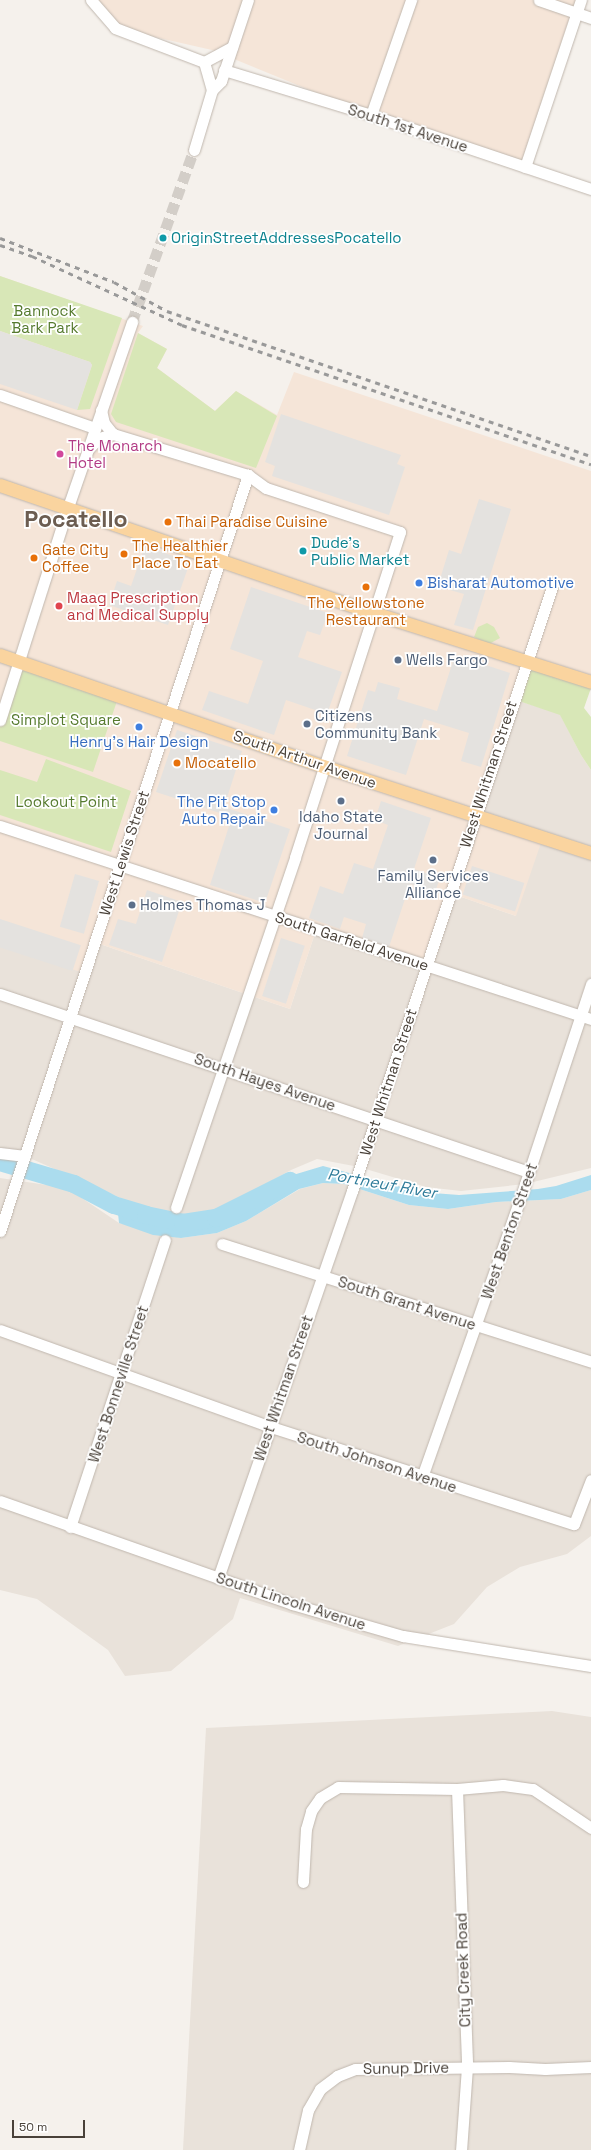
<!DOCTYPE html>
<html>
<head>
<meta charset="utf-8">
<style>
  body { margin:0 }
  #map { position:relative; width:591px; height:2150px; overflow:hidden; background:#f5f1ec; font-family:"Space Grotesk",sans-serif }
  div>[style] { position:absolute }
  .residential>* { inset:0; background:#e9e2da }
  .commercial>* { inset:0; background:#f5e5d8 }
  .green>* { inset:0; background:#d8e7b7 }
  .parking>* { inset:0; background:#e4e2df; transform-origin:0 0 }
  .water>* { inset:0; background:#abdcee }
  .river>* { height:18px; margin:-9px; padding:0 9px; transform-origin:9px; border-radius:9px; background:#abdcee }
  .minor-tunnel>* { height:11px; margin-top:-5.5px; transform-origin:0; background:repeating-linear-gradient(90deg,#d3cec8 0 11px,transparent 0 16.5px) }
  .roads { filter:drop-shadow(0 0 1px #c0b7ae) drop-shadow(0 0 1px #c0b7ae) }
  .minor>* { height:11px; margin:-5.5px; padding:0 5.5px; transform-origin:5.5px; border-radius:5.5px; background:#fff }
  .major>* { height:13px; margin:-6.5px; padding:0 6.5px; transform-origin:6.5px; border-radius:6.5px; background:#fad49f }
  .rail>* { height:3px; margin-top:-1.5px; transform-origin:0; background:repeating-linear-gradient(90deg,#999 0 5px,transparent 0 10px) }
  .dots>* { width:11px; height:11px; translate:-50% -50%; box-sizing:border-box; border:2px solid #fff; border-radius:50% }
  span { translate:-50% -50%; white-space:nowrap; text-align:center; line-height:1.15; -webkit-text-stroke:3.5px #fff; paint-order:stroke }
  .street-label { font-size:15px; color:#494139 }
  .culture-label { font-size:15px; color:#0d838f }
  .left { translate:0 -50%; text-align:left }
  .park-label { font-size:15px; color:#557a2e }
  .hotel-label { font-size:15px; color:#b23c85 }
  .food-label { font-size:15px; color:#c56008 }
  .shop-label { font-size:15px; color:#366cbe }
  .right { translate:-100% -50%; text-align:right }
  .health-label { font-size:15px; color:#be3a42 }
  .service-label { font-size:15px; color:#4e5e75 }
  .water-label { font-size:16px; color:#307c9a; font-style:italic }
  .town-label { font-size:23px; color:#6c5d51; font-weight:700 }
  .scale { position:absolute; left:12px; top:2120px; width:73px; height:18px; box-sizing:border-box; border:2px solid #494139; border-top:0; padding-left:5px; font-size:12px; line-height:14px; white-space:nowrap; color:#494139; -webkit-text-stroke:3px #fff; paint-order:stroke }
</style>
</head>
<body>
<div id="map">
  <div class="residential">
    <div style="clip-path:polygon(513px 699px,560px 714px,581px 755px,591px 770px,591px 1168px,525px 1184px,461px 1191px,426px 1187px,359px 1167px,317px 1159px,291px 1170px,216px 1211px,183px 1215px,141px 1207px,25px 1156px,0 1155px,0 946px,84px 972px,94px 942px,290px 1009px,316px 930px,450px 893px,516px 916px,475px 815px)"></div>
    <div style="clip-path:polygon(0 1178px,67px 1188px,119px 1223px,181px 1238px,217px 1233px,246px 1221px,300px 1189px,323px 1183px,344px 1184px,409px 1205px,448px 1209px,496px 1202px,561px 1199px,591px 1190px,591px 1536px,567px 1554px,520px 1567px,487px 1587px,454px 1624px,398px 1646px,240px 1598px,233px 1619px,171px 1671px,125px 1676px,108px 1650px,37px 1599px,0 1590px)"></div>
    <div style="clip-path:polygon(552px 1711px,591px 1717px,591px 2150px,183px 2150px,206px 1728px)"></div>
  </div>
  <div class="commercial">
    <div style="clip-path:polygon(91px 0,581px 0,525px 167px,371px 115px,212px 50px,115px 28px)"></div>
    <div style="clip-path:polygon(0 276px,143px 326px,138px 333px,167px 349px,157px 368px,215px 411px,236px 391px,277px 415px,294px 372px,591px 471px,591px 682px,525px 662px,475px 815px,543px 837px,516px 916px,450px 893px,426px 965px,316px 930px,290px 1009px,94px 942px,84px 973px,0 946px)"></div>
  </div>
  <div class="green">
    <div style="clip-path:polygon(0 276px,122px 318px,90px 409px,77px 410px,92px 365px,90px 362px,0 331px)"></div>
    <div style="clip-path:polygon(138px 333px,167px 349px,157px 368px,215px 411px,236px 391px,277px 416px,256px 468px,116px 422px,111px 414px)"></div>
    <div style="clip-path:polygon(487px 623px,494px 627px,500px 638px,489px 644px,474px 637px,478px 627px)"></div>
    <div style="clip-path:polygon(20px 662px,119px 695px,93px 772px,0 741px,0 721px)"></div>
    <div style="clip-path:polygon(525px 662px,591px 688px,584px 708px,591px 717px,591px 770px,581px 755px,560px 715px,513px 699px)"></div>
    <div style="clip-path:polygon(46px 759px,131px 791px,111px 852px,0 815px,0 770px,37px 782px)"></div>
  </div>
  <div class="parking">
    <div style="clip-path:polygon(0 331px,90px 362px,92px 365px,77px 410px,0 384px)"></div>
    <div style="clip-path:polygon(281px 414px,401px 455px,397px 464px,405px 467px,389px 515px,272px 476px,275px 466px,265px 462px)"></div>
    <div style="clip-path:polygon(479px 499px,511px 509px,473px 630px,454px 625px,464px 594px,443px 588px,445px 581px,440px 579px,449px 550px,461px 554px)"></div>
    <div style="clip-path:polygon(145px 546px,190px 562px,168px 625px,109px 605px,117px 581px,131px 586px)"></div>
    <div style="clip-path:polygon(251px 587px,328px 613px,320px 635px,307px 631px,298px 657px,342px 672px,327px 714px,286px 700px,274px 735px,202px 710px,209px 691px,248px 704px,263px 661px,230px 649px)"></div>
    <div style="clip-path:polygon(455px 655px,510px 673px,481px 767px,461px 761px,469px 733px,424px 719px,406px 775px,347px 756px,368px 690px,375px 692px,378px 682px,400px 688px,397px 699px,437px 711px)"></div>
    <div style="clip-path:polygon(177px 730px,242px 751px,224px 807px,290px 829px,265px 903px,210px 885px,232px 817px,156px 792px)"></div>
    <div style="clip-path:polygon(381px 801px,431px 818px,414px 869px,440px 878px,435px 892px,410px 884px,389px 947px,362px 938px,366px 924px,344px 917px,340px 929px,309px 918px,320px 886px,343px 894px,354px 863px,373px 869px,388px 825px,375px 820px)"></div>
    <div style="left:472px;top:866px;width:55px;height:30px;rotate:18deg"></div>
    <div style="left:75px;top:874px;width:25px;height:55px;rotate:16deg"></div>
    <div style="clip-path:polygon(147px 890px,182px 902px,162px 962px,109px 945px,118px 919px,136px 924px)"></div>
    <div style="left:0;top:919px;width:85px;height:27px;rotate:18deg"></div>
    <div style="left:281px;top:938px;width:25px;height:61px;rotate:18deg"></div>
  </div>
  <div class="water">
    <div style="clip-path:polygon(323px 1166px,420px 1192px,459px 1195px,538px 1189px,556px 1186px,591px 1175px,591px 1190px,561px 1199px,496px 1202px,448px 1209px,409px 1205px,344px 1184px,323px 1183px,299px 1189px,246px 1221px,217px 1233px,181px 1238px,153px 1235px,119px 1223px,117px 1204px,166px 1225px,212px 1224px,248px 1210px,277px 1184px,293px 1175px)"></div>
  </div>
  <div class="river">
    <div style="left:0;top:1162px;width:77px;rotate:16.6deg"></div>
    <div style="left:74px;top:1184px;width:45px;rotate:27.7deg"></div>
    <div style="left:114px;top:1205px;width:34px;rotate:17deg"></div>
    <div style="left:146px;top:1215px;width:38px;rotate:12deg"></div>
    <div style="left:183px;top:1223px;width:33px;rotate:-9deg"></div>
    <div style="left:216px;top:1218px;width:83px;rotate:-26.6deg"></div>
  </div>
  <div class="minor-tunnel">
    <div style="left:132px;top:322px;width:183px;rotate:-70.2deg"></div>
  </div>
  <div class="roads">
    <div class="minor">
      <div style="left:91px;top:0;width:37px;rotate:49deg"></div>
      <div style="left:115px;top:28px;width:95px;rotate:20.9deg"></div>
      <div style="left:204px;top:62px;width:29px;rotate:74deg"></div>
      <div style="left:539px;top:0;width:55px;rotate:19.1deg"></div>
      <div style="left:204px;top:62px;width:32px;rotate:-28deg"></div>
      <div style="left:224px;top:70px;width:154px;rotate:17deg"></div>
      <div style="left:371px;top:115px;width:232px;rotate:18.6deg"></div>
      <div style="left:371px;top:115px;width:122px;rotate:-70.8deg"></div>
      <div style="left:194px;top:150px;width:63px;rotate:-73.3deg"></div>
      <div style="left:212px;top:90px;width:13px;rotate:-45deg"></div>
      <div style="left:221px;top:81px;width:85px;rotate:-71.6deg"></div>
      <div style="left:525px;top:167px;width:176px;rotate:-71.5deg"></div>
      <div style="left:0;top:395px;width:101px;rotate:19.2deg"></div>
      <div style="left:101px;top:410px;width:13px;rotate:77deg"></div>
      <div style="left:104px;top:423px;width:14px;rotate:51deg"></div>
      <div style="left:113px;top:434px;width:141px;rotate:16.9deg"></div>
      <div style="left:248px;top:475px;width:22px;rotate:36deg"></div>
      <div style="left:266px;top:488px;width:141px;rotate:18.2deg"></div>
      <div style="left:400px;top:532px;width:342px;rotate:107.9deg"></div>
      <div style="left:295px;top:858px;width:369px;rotate:108.8deg"></div>
      <div style="left:89px;top:448px;width:14px;rotate:-45deg"></div>
      <div style="left:99px;top:438px;width:15px;rotate:-16deg"></div>
      <div style="left:0;top:720px;width:224px;rotate:-72.3deg"></div>
      <div style="left:68px;top:507px;width:196px;rotate:-70.9deg"></div>
      <div style="left:0;top:826px;width:622px;rotate:18.09deg"></div>
      <div style="left:0;top:994px;width:558px;rotate:18.6deg"></div>
      <div style="left:0;top:1153px;width:25px;rotate:7deg"></div>
      <div style="left:0;top:1231px;width:796px;rotate:-71.84deg"></div>
      <div style="left:222px;top:1244px;width:387px;rotate:17.7deg"></div>
      <div style="left:0;top:1330px;width:288px;rotate:19.7deg"></div>
      <div style="left:271px;top:1427px;width:318px;rotate:17.8deg"></div>
      <div style="left:574px;top:1524px;width:47px;rotate:-68.9deg"></div>
      <div style="left:422px;top:1477px;width:311px;rotate:-70.6deg"></div>
      <div style="left:525px;top:1184px;width:211px;rotate:-71.7deg"></div>
      <div style="left:0;top:1501px;width:310px;rotate:19.4deg"></div>
      <div style="left:292px;top:1604px;width:116px;rotate:16.1deg"></div>
      <div style="left:403px;top:1636px;width:190px;rotate:9.1deg"></div>
      <div style="left:70px;top:1527px;width:302px;rotate:-71.7deg"></div>
      <div style="left:218px;top:1578px;width:410px;rotate:-70.9deg"></div>
      <div style="left:352px;top:1191px;width:639px;rotate:-71.68deg"></div>
      <div style="left:457px;top:1789px;width:278px;rotate:87.9deg"></div>
      <div style="left:467px;top:2067px;width:83px;rotate:94.1deg"></div>
      <div style="left:303px;top:1882px;width:53px;rotate:-86.8deg"></div>
      <div style="left:306px;top:1829px;width:19px;rotate:-74deg"></div>
      <div style="left:311px;top:1811px;width:16px;rotate:-55deg"></div>
      <div style="left:320px;top:1798px;width:21px;rotate:-31deg"></div>
      <div style="left:338px;top:1787px;width:119px;rotate:1deg"></div>
      <div style="left:457px;top:1789px;width:46px;rotate:-5deg"></div>
      <div style="left:503px;top:1785px;width:30px;rotate:8deg"></div>
      <div style="left:533px;top:1789px;width:70px;rotate:33.9deg"></div>
      <div style="left:299px;top:2150px;width:41px;rotate:-77.3deg"></div>
      <div style="left:308px;top:2110px;width:24px;rotate:-60deg"></div>
      <div style="left:320px;top:2089px;width:21px;rotate:-37deg"></div>
      <div style="left:337px;top:2076px;width:19px;rotate:-21deg"></div>
      <div style="left:355px;top:2069px;width:154px;rotate:-0.7deg"></div>
      <div style="left:509px;top:2067px;width:36px;rotate:3deg"></div>
      <div style="left:545px;top:2069px;width:46px;rotate:-2.5deg"></div>
    </div>
    <div class="major">
      <div style="left:0;top:485px;width:395px;rotate:18.9deg"></div>
      <div style="left:374px;top:613px;width:228px;rotate:17.6deg"></div>
      <div style="left:0;top:655px;width:342px;rotate:19deg"></div>
      <div style="left:323px;top:766px;width:282px;rotate:18deg"></div>
    </div>
  </div>
  <div class="rail">
    <div style="left:0;top:238px;width:122px;rotate:21.1deg"></div>
    <div style="left:114px;top:282px;width:60px;rotate:28.7deg"></div>
    <div style="left:167px;top:311px;width:448px;rotate:18.9deg"></div>
    <div style="left:0;top:245px;width:34px;rotate:19deg"></div>
    <div style="left:32px;top:256px;width:165px;rotate:24.7deg"></div>
    <div style="left:182px;top:325px;width:432px;rotate:18.8deg"></div>
  </div>
  <div class="dots">
    <div style="left:163px;top:238px;background:#0f9aa8"></div>
    <div style="left:60px;top:454px;background:#d1479c"></div>
    <div style="left:168px;top:522px;background:#e8710a"></div>
    <div style="left:303px;top:551px;background:#0f9aa8"></div>
    <div style="left:124px;top:554px;background:#e8710a"></div>
    <div style="left:34px;top:558px;background:#e8710a"></div>
    <div style="left:419px;top:583px;background:#3f7fe0"></div>
    <div style="left:366px;top:587px;background:#e8710a"></div>
    <div style="left:59px;top:606px;background:#e0444e"></div>
    <div style="left:398px;top:660px;background:#5c6f8a"></div>
    <div style="left:307px;top:724px;background:#5c6f8a"></div>
    <div style="left:139px;top:727px;background:#3f7fe0"></div>
    <div style="left:177px;top:763px;background:#e8710a"></div>
    <div style="left:341px;top:801px;background:#5c6f8a"></div>
    <div style="left:274px;top:810px;background:#3f7fe0"></div>
    <div style="left:433px;top:860px;background:#5c6f8a"></div>
    <div style="left:132px;top:905px;background:#5c6f8a"></div>
  </div>
  <div class="street-label">
    <span style="left:408px;top:128px;rotate:18deg">South 1st Avenue</span>
    <span style="left:305px;top:759px;rotate:19deg">South Arthur Avenue</span>
    <span style="left:488px;top:774px;rotate:-72deg">West Whitman Street</span>
    <span style="left:124px;top:853px;rotate:-72deg">West Lewis Street</span>
    <span style="left:352px;top:941px;rotate:18deg">South Garfield Avenue</span>
    <span style="left:265px;top:1082px;rotate:19deg">South Hayes Avenue</span>
    <span style="left:388px;top:1082px;rotate:-72deg">West Whitman Street</span>
    <span style="left:509px;top:1231px;rotate:-71deg">West Benton Street</span>
    <span style="left:407px;top:1303px;rotate:18deg">South Grant Avenue</span>
    <span style="left:118px;top:1384px;rotate:-72deg">West Bonneville Street</span>
    <span style="left:283px;top:1388px;rotate:-71deg">West Whitman Street</span>
    <span style="left:377px;top:1462px;rotate:18deg">South Johnson Avenue</span>
    <span style="left:291px;top:1601px;rotate:18deg">South Lincoln Avenue</span>
    <span style="left:463px;top:1970px;rotate:-92deg">City Creek Road</span>
    <span style="left:406px;top:2068px;rotate:-1deg">Sunup Drive</span>
  </div>
  <div class="culture-label">
    <span class="left" style="left:171px;top:238px">OriginStreetAddressesPocatello</span>
    <span class="left" style="left:311px;top:551px">Dude's<br>Public Market</span>
  </div>
  <div class="park-label">
    <span style="left:45px;top:319px">Bannock<br>Bark Park</span>
    <span style="left:66px;top:720px">Simplot Square</span>
    <span style="left:66px;top:802px">Lookout Point</span>
  </div>
  <div class="hotel-label">
    <span class="left" style="left:68px;top:454px">The Monarch<br>Hotel</span>
  </div>
  <div class="food-label">
    <span class="left" style="left:176px;top:522px">Thai Paradise Cuisine</span>
    <span class="left" style="left:132px;top:554px">The Healthier<br>Place To Eat</span>
    <span class="left" style="left:42px;top:558px">Gate City<br>Coffee</span>
    <span style="left:366px;top:611px">The Yellowstone<br>Restaurant</span>
    <span class="left" style="left:185px;top:763px">Mocatello</span>
  </div>
  <div class="shop-label">
    <span class="left" style="left:427px;top:583px">Bisharat Automotive</span>
    <span style="left:139px;top:742px">Henry's Hair Design</span>
    <span class="right" style="left:266px;top:810px">The Pit Stop<br>Auto Repair</span>
  </div>
  <div class="health-label">
    <span class="left" style="left:67px;top:606px">Maag Prescription<br>and Medical Supply</span>
  </div>
  <div class="service-label">
    <span class="left" style="left:406px;top:660px">Wells Fargo</span>
    <span class="left" style="left:315px;top:724px">Citizens<br>Community Bank</span>
    <span style="left:341px;top:825px">Idaho State<br>Journal</span>
    <span style="left:433px;top:884px">Family Services<br>Alliance</span>
    <span class="left" style="left:140px;top:905px">Holmes Thomas J</span>
  </div>
  <div class="water-label">
    <span style="left:382px;top:1184px;rotate:10deg">Portneuf River</span>
  </div>
  <div class="town-label">
    <span style="left:76px;top:519px">Pocatello</span>
  </div>
  <div class="scale">50 m</div>
</div>
</body>
</html>
